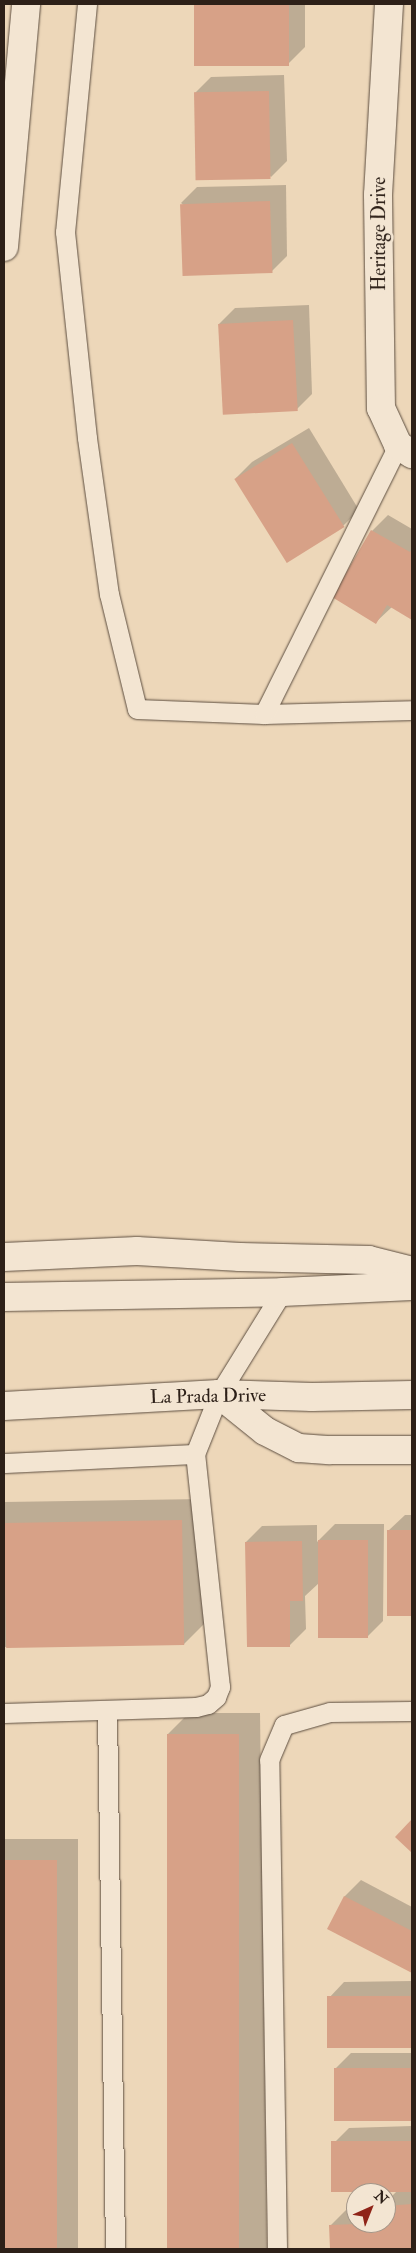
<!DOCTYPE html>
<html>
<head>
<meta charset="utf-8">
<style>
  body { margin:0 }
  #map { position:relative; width:416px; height:2253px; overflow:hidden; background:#edd7b9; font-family:"IM FELL Double Pica",serif }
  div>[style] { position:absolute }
  .shadow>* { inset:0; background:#0003; transform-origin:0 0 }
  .building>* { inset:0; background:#d7a187; transform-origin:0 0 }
  .roads { filter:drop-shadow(0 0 1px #5d4e40) drop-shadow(0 0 1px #5d4e40) }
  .lane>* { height:19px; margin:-9.5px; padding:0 9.5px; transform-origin:9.5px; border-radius:9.5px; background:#f3e5d2 }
  .street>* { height:28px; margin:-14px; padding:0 14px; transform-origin:14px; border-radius:14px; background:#f3e5d2 }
  .secondary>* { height:28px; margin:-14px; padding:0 14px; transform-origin:14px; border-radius:14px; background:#f3e5d2 }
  span { translate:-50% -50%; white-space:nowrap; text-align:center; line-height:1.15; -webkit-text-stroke:5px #f3e5d2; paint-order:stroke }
  .street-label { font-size:19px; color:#2d2018 }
  .frame { position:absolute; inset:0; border:5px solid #2d2018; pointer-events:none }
  .north { position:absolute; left:346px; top:2183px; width:50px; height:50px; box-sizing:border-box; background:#f3e5d2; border:1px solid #a49688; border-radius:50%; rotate:44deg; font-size:14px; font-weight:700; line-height:20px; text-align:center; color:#2d2018 }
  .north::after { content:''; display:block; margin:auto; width:18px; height:22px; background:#8f2418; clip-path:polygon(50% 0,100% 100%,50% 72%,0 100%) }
</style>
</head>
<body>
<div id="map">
  <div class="shadow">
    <div style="clip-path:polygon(195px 4px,305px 4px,305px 47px,289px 63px,196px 64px)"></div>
    <div style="clip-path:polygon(284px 75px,287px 161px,271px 177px,195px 93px,211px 77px)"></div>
    <div style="clip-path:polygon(286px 185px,287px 256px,271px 272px,181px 203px,197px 187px)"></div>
    <div style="clip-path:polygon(309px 305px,312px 394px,296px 410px,219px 324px,235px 308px)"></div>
    <div style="clip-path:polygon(309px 428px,359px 510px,343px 526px,236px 478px,252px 462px)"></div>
    <div style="clip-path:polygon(388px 515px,412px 529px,412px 619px,392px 607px,376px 622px,334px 596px,372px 531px)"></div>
    <div style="clip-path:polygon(203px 1499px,206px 1622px,184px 1644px,4px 1647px,4px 1502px)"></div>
    <div style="clip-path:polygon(405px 1515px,412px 1515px,412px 1614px,390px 1615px,388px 1531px)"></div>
    <div style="clip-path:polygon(335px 1524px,384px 1524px,383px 1621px,367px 1637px,319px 1583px,305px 1596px,306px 1629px,290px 1645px,246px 1542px,262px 1526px,317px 1525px,317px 1542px)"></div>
    <div style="clip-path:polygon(189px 1713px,260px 1713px,267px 2249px,174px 2249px,168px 1734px)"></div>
    <div style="left:4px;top:1839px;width:74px;height:410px"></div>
    <div style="clip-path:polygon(361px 1880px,412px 1907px,412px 1972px,329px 1928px,345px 1896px)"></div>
    <div style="clip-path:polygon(412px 1981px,412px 2046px,329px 2048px,328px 1999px,344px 1982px)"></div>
    <div style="clip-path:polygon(351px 2053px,412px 2053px,412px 2120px,335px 2120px,335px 2069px)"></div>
    <div style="clip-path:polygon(412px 2126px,412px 2249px,331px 2249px,330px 2226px,346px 2210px,356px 2209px,356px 2223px,386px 2223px,386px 2202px,397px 2191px,333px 2144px,349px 2128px)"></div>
  </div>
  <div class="building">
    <div style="left:194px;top:4px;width:95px;height:62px"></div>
    <div style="left:269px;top:91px;width:88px;height:75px;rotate:89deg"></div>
    <div style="left:270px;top:201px;width:72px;height:90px;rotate:88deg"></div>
    <div style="left:293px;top:320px;width:91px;height:75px;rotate:87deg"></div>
    <div style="left:292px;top:443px;width:99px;height:68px;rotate:58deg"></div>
    <div style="clip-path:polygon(371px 530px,410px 552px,412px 548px,412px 620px,387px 605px,376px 624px,332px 597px)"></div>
    <div style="left:182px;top:1520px;width:125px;height:178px;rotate:89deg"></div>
    <div style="left:412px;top:1530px;width:86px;height:25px;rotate:90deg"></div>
    <div style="left:318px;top:1540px;width:50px;height:98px"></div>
    <div style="clip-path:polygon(302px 1541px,303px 1601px,290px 1601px,290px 1647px,247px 1647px,245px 1542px)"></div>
    <div style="left:167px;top:1734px;width:72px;height:515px"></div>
    <div style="clip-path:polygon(412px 1819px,412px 1853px,395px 1837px)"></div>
    <div style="left:4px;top:1860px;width:53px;height:389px"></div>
    <div style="clip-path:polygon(344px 1896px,412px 1931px,412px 1973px,327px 1929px)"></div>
    <div style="left:412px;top:1996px;width:52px;height:85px;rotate:90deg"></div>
    <div style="left:334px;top:2068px;width:78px;height:53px"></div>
    <div style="left:412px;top:2141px;width:51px;height:81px;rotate:90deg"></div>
    <div style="clip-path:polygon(412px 2204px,412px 2249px,330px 2249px,329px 2225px,386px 2223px,386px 2206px)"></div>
  </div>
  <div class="roads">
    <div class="lane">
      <div style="left:87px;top:4px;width:229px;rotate:95.5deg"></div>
      <div style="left:65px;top:232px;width:207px;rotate:83.9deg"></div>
      <div style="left:87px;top:438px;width:158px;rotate:82deg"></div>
      <div style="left:109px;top:594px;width:118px;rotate:76.3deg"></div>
      <div style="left:137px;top:709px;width:127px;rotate:2.3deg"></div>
      <div style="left:264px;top:714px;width:148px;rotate:-1.5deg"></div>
      <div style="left:264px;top:714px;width:301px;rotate:-63.5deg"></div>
      <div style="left:4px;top:1463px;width:191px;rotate:-2.7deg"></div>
      <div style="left:107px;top:1710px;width:539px;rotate:89.15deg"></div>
      <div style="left:4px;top:1713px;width:192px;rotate:-1.8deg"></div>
      <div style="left:196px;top:1707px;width:12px;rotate:-14deg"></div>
      <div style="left:208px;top:1704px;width:11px;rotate:-41deg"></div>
      <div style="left:216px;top:1697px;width:11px;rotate:-68deg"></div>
      <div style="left:220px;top:1687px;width:234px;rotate:-96.1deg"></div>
      <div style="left:195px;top:1454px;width:65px;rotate:-68.2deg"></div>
      <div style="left:219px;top:1394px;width:120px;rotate:-58.3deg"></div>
      <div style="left:277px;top:2249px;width:489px;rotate:-90.9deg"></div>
      <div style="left:269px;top:1760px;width:38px;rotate:-67deg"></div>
      <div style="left:284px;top:1725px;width:48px;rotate:-15.8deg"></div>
      <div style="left:330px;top:1712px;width:82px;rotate:-0.7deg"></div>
    </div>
    <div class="street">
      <div style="left:389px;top:4px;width:191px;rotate:93.3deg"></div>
      <div style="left:378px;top:195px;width:213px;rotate:89.2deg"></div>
      <div style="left:381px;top:408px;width:41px;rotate:65.3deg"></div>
      <div style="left:398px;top:445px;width:17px;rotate:33deg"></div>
      <div style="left:219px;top:1394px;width:59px;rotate:38.8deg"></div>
      <div style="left:265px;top:1431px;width:38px;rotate:27deg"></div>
      <div style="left:299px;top:1448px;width:31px;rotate:4deg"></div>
      <div style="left:330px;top:1450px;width:82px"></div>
    </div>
    <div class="secondary">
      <div style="left:4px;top:247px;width:244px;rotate:-84.8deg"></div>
      <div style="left:4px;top:1257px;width:133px;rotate:-2.6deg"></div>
      <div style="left:137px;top:1251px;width:103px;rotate:3.3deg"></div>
      <div style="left:240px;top:1257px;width:129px;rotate:1.3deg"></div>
      <div style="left:369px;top:1260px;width:44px;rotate:14.3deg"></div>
      <div style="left:4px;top:1297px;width:278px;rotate:-1deg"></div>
      <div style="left:282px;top:1292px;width:130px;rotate:-2.6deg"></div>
      <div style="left:4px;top:1406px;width:215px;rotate:-3.2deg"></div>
      <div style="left:219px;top:1394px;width:93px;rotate:1.8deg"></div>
      <div style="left:312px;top:1397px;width:100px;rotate:-1.1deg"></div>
    </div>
  </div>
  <div class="street-label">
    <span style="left:380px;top:234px;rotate:-90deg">Heritage Drive</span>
    <span style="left:208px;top:1397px;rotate:-1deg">La Prada Drive</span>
  </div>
  <div class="frame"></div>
  <div class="north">N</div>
</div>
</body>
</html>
